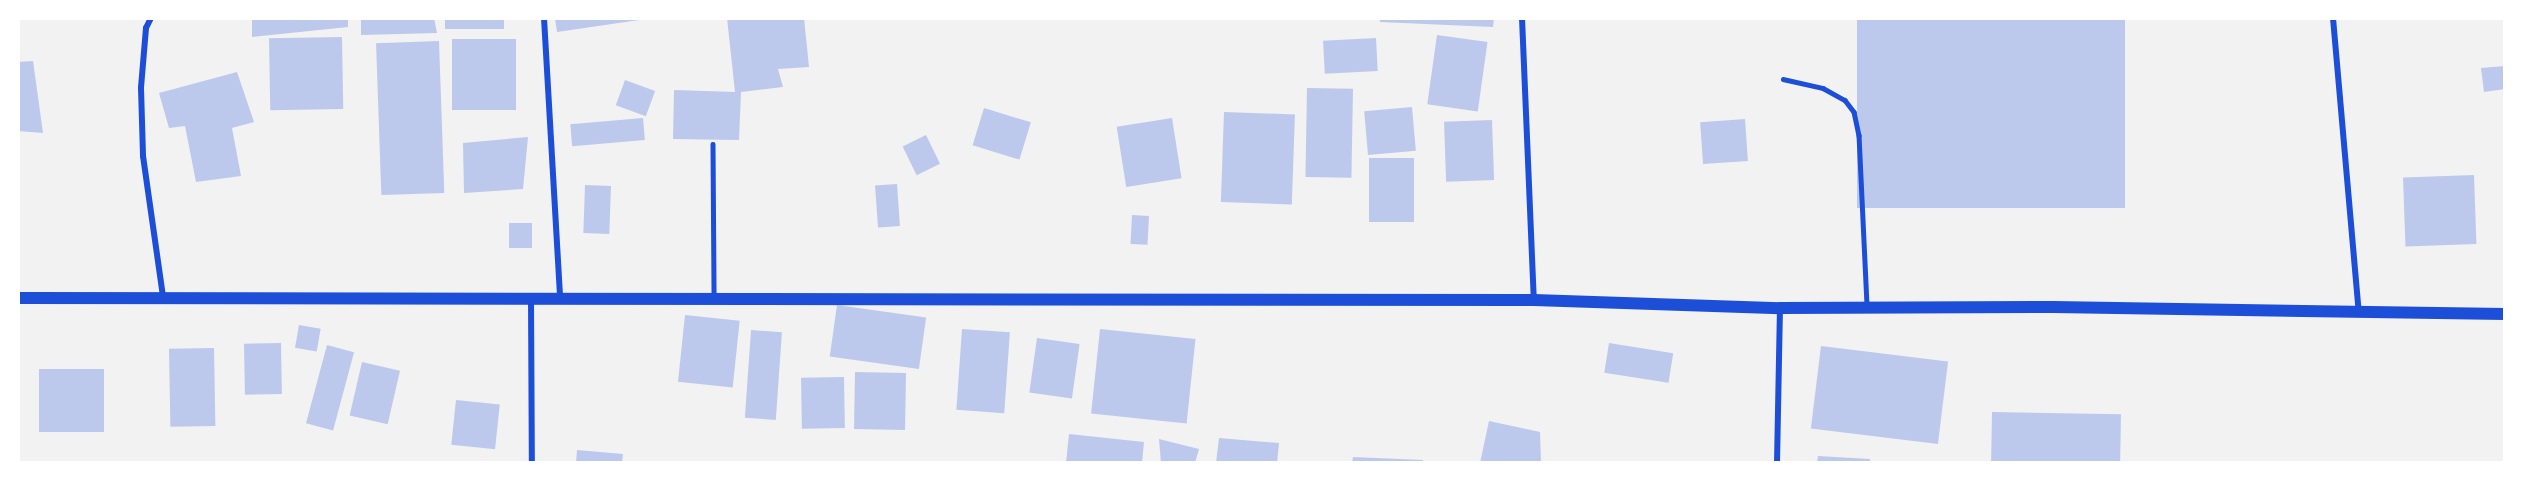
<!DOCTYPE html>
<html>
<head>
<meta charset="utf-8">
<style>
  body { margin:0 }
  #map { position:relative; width:2523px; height:481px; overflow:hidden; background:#f2f2f2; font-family:Merriweather,serif }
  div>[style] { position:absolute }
  .building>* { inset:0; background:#bdc9ec; transform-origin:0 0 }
  .service>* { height:4.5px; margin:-2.25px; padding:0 2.25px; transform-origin:2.25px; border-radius:2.25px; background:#1d4ed8 }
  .minor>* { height:6px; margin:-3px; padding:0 3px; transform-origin:3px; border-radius:3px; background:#1d4ed8 }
  .secondary>* { height:12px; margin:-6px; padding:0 6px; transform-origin:6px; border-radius:6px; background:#1d4ed8 }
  span { translate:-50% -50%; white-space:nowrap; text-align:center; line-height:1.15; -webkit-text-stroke:4.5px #fff; paint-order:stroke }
  .frame { position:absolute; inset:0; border:20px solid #fff; pointer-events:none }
</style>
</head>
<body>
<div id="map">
  <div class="building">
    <div style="clip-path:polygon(252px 18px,348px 18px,348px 27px,252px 37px)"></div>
    <div style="clip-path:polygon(361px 18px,434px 18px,437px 33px,361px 35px)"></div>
    <div style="left:445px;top:18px;width:59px;height:11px"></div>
    <div style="clip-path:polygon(555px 18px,646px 18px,646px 19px,557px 32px)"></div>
    <div style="clip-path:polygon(727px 18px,804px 18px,809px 67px,778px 69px,783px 87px,741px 92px,739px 140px,673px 139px,674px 90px,735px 92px)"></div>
    <div style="clip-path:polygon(1380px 18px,1494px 18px,1493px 27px,1380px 22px)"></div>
    <div style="left:1857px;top:18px;width:268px;height:190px"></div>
    <div style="left:1437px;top:35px;width:51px;height:70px;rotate:8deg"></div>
    <div style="left:342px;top:37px;width:72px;height:73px;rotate:89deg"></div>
    <div style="left:1376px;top:38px;width:33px;height:53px;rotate:87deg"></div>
    <div style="left:516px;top:39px;width:71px;height:64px;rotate:90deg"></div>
    <div style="left:439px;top:41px;width:152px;height:63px;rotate:88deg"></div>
    <div style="clip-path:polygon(33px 61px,43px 133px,18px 131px,18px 62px)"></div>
    <div style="clip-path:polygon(2505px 66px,2505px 89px,2484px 92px,2481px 68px)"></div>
    <div style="clip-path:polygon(237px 72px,254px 122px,232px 128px,241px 176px,196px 182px,185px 126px,169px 128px,159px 93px)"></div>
    <div style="left:625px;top:80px;width:32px;height:27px;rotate:20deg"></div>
    <div style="left:1307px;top:88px;width:46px;height:89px;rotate:1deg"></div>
    <div style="left:1412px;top:107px;width:44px;height:48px;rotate:85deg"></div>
    <div style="left:984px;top:108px;width:49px;height:39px;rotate:17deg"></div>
    <div style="left:1224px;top:112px;width:71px;height:90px;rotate:2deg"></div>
    <div style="left:643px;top:118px;width:22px;height:73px;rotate:85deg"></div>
    <div style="left:1172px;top:118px;width:61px;height:56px;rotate:81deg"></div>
    <div style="left:1745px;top:119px;width:42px;height:45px;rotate:86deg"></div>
    <div style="left:1492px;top:120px;width:60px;height:48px;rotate:88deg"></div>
    <div style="left:926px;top:135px;width:32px;height:26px;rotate:64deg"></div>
    <div style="clip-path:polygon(528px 137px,523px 189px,464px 193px,463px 143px)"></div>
    <div style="left:1369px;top:158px;width:45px;height:64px"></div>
    <div style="left:2474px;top:175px;width:69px;height:71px;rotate:88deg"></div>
    <div style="left:897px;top:184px;width:42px;height:22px;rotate:86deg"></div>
    <div style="left:585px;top:185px;width:26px;height:48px;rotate:2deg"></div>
    <div style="left:1132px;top:215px;width:17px;height:29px;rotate:3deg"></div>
    <div style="left:509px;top:223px;width:23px;height:25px"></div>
    <div style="left:837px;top:305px;width:90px;height:52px;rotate:8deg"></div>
    <div style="left:685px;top:315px;width:55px;height:67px;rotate:6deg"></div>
    <div style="left:299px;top:325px;width:22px;height:23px;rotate:10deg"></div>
    <div style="left:962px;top:329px;width:48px;height:81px;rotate:4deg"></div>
    <div style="left:1100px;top:329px;width:96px;height:85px;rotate:6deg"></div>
    <div style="left:751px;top:330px;width:31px;height:88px;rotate:4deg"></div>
    <div style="left:1037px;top:338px;width:43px;height:55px;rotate:8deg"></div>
    <div style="left:281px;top:343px;width:51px;height:37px;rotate:89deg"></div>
    <div style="left:1609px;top:343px;width:65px;height:30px;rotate:9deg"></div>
    <div style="left:327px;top:345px;width:28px;height:81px;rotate:15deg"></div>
    <div style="left:1821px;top:346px;width:128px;height:83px;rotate:7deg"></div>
    <div style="left:214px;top:348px;width:78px;height:45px;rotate:89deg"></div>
    <div style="left:362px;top:362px;width:39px;height:55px;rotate:13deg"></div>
    <div style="left:39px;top:369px;width:65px;height:63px"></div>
    <div style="left:855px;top:372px;width:51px;height:57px;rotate:1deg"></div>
    <div style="left:844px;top:377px;width:51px;height:43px;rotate:89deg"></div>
    <div style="left:456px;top:400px;width:44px;height:45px;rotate:6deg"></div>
    <div style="left:1992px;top:412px;width:129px;height:51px;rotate:1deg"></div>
    <div style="clip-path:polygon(1489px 421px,1540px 432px,1541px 463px,1480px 463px)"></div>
    <div style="clip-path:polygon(1069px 434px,1144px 442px,1142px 463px,1066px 463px)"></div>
    <div style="clip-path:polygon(1219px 438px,1279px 443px,1277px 463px,1216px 463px)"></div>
    <div style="clip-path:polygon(1159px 439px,1199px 449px,1195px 463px,1161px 463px)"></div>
    <div style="clip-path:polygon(577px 450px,623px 454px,622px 463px,576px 463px)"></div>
    <div style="clip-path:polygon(1818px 456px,1870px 459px,1870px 463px,1817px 463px)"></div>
    <div style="clip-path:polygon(1353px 457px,1423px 460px,1423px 463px,1352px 463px)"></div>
  </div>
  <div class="service">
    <div style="left:1783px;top:79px;width:41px;rotate:12.7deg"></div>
    <div style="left:1823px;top:88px;width:25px;rotate:29deg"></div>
    <div style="left:1845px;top:100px;width:15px;rotate:53deg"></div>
    <div style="left:1854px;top:112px;width:24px;rotate:78deg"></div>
    <div style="left:1859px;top:135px;width:172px;rotate:87.3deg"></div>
    <div style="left:713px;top:144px;width:153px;rotate:89.6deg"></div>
  </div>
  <div class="minor">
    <div style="left:151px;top:18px;width:11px;rotate:117deg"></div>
    <div style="left:146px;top:28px;width:60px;rotate:94.8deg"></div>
    <div style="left:141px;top:88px;width:68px;rotate:88.3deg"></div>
    <div style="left:143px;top:156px;width:142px;rotate:81.9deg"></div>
    <div style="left:544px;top:18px;width:281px;rotate:86.7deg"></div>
    <div style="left:1522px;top:18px;width:282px;rotate:87.6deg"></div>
    <div style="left:2333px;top:18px;width:296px;rotate:85deg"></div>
    <div style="left:531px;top:299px;width:164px;rotate:89.7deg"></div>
    <div style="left:1777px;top:463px;width:155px;rotate:-88.9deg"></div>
  </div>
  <div class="secondary">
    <div style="left:18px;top:298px;width:1516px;rotate:0.08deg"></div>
    <div style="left:1534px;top:300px;width:246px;rotate:1.9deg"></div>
    <div style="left:1780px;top:308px;width:273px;rotate:-0.2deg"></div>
    <div style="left:2053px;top:307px;width:452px;rotate:0.9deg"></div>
  </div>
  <div class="frame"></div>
</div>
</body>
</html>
